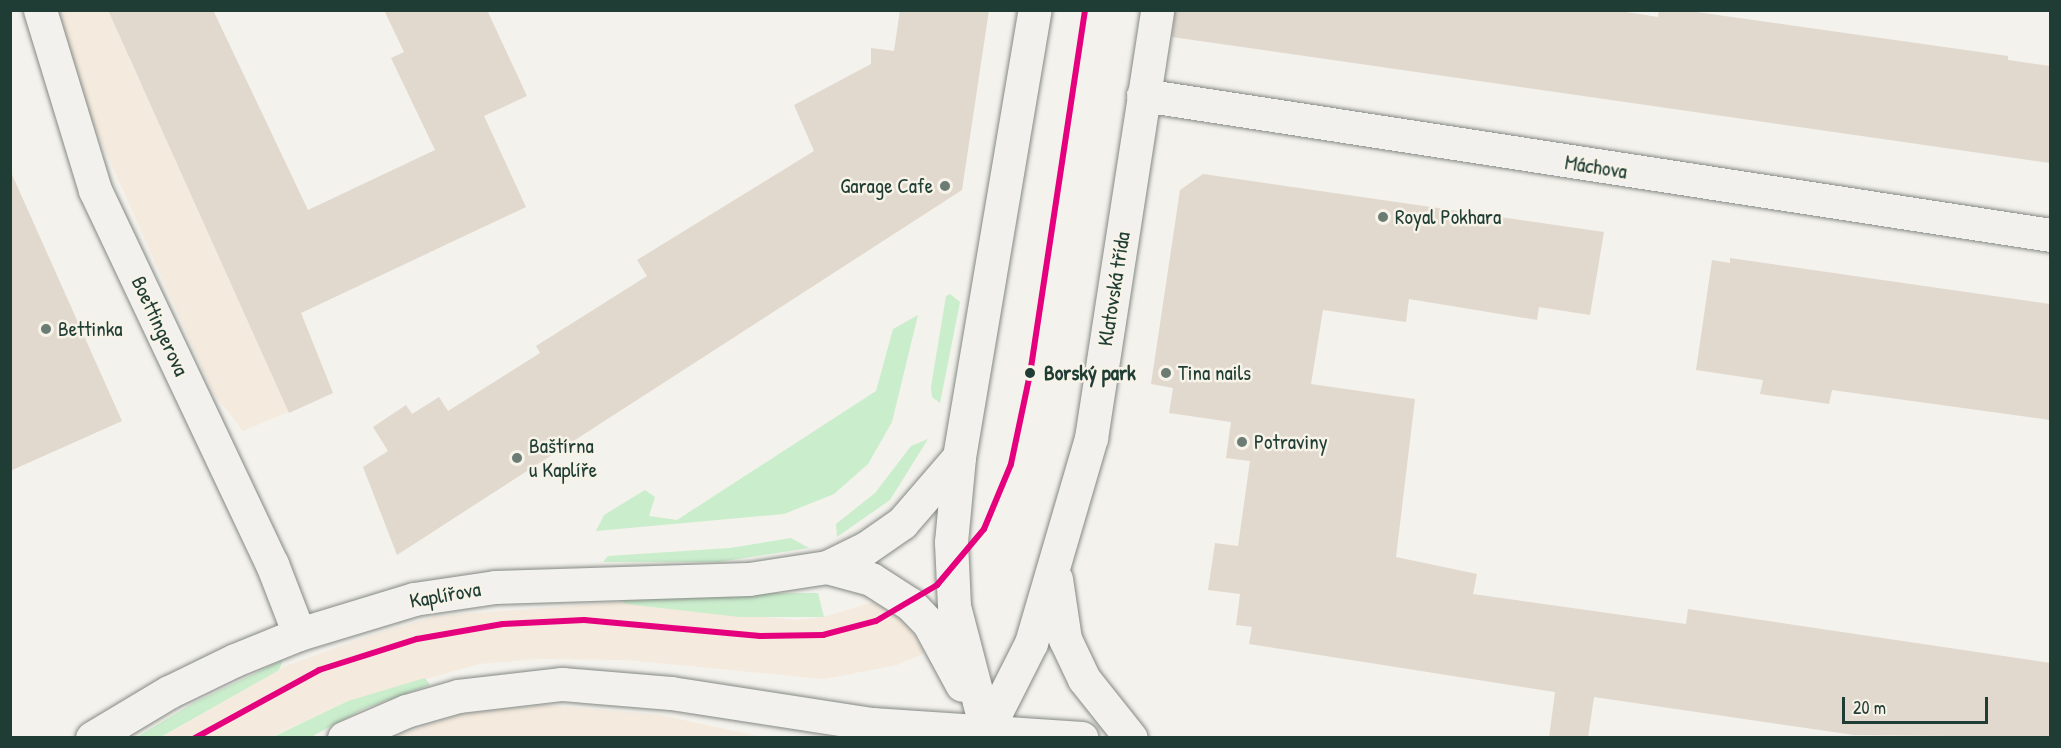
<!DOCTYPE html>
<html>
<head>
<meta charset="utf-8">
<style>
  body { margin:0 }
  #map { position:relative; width:2061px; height:748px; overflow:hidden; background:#f4f2ec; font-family:"Patrick Hand",sans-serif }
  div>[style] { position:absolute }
  .built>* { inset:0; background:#f4eadd }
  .green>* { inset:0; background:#caedcc }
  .building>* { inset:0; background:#e1d8ce }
  .roads { filter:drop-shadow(0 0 2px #848985) drop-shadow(0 0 2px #848985) }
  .minor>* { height:33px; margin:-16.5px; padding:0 16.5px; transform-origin:16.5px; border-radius:16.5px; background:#f2f1ed }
  .major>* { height:33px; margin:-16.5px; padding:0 16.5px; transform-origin:16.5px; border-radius:16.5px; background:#f2f1ed }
  .tram-1>* { height:6px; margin:-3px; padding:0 3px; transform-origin:3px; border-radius:3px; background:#e5007d }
  .dots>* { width:16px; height:16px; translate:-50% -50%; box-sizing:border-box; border:3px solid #f7f3e8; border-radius:50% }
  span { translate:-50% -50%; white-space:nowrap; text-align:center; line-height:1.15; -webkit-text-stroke:5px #f7f3e8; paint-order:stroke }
  .street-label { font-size:21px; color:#1f3d34 }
  .poi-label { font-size:21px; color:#1f3d34 }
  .right { translate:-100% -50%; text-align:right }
  .left { translate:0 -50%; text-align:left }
  .stop-label { font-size:21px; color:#1f3d34; font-weight:700 }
  .frame { position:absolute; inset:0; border:12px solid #1f3d34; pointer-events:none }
  .scale { position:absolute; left:1842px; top:697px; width:146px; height:27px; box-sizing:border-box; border:3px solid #1f3d34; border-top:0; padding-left:8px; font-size:18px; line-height:21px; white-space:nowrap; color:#1f3d34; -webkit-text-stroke:4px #f7f3e8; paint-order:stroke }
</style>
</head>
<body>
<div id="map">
  <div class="built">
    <div style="clip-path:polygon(59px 11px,160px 11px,168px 29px,125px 48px,141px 85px,186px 66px,301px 313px,333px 393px,243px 431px,214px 394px,83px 101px)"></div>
    <div style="clip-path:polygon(622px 602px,796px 620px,824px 617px,873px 602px,887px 607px,908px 626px,925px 653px,897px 665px,824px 679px,627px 660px,540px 659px,479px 664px,348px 701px,271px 737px,161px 738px,283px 667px,372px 635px,437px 616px)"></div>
    <div style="clip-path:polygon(542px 705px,660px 715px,762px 737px,389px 738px,461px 714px)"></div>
  </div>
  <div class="green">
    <div style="clip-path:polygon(950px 294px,960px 302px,940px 403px,932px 397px,931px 387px,946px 296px)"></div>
    <div style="clip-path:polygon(918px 315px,892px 422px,868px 464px,834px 494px,784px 514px,596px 531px,604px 515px,645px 490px,655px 497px,649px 516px,677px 520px,876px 391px,893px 329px)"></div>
    <div style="clip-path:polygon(928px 439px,890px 500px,837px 537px,836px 524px,875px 493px,911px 446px)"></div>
    <div style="clip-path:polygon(791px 538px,809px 548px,719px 562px,603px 562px,608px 556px,730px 548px)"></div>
    <div style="clip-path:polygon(715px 593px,818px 593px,824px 617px,740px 617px,626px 604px,619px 598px)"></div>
    <div style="clip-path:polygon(283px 660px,279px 670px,161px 737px,137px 737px,195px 702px)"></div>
    <div style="clip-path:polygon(425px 678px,430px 685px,363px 709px,311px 737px,271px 738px,348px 701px)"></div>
  </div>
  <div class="building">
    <div style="clip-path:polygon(108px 10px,213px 10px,308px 210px,435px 150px,391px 58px,404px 52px,384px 10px,487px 10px,527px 96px,484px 116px,526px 207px,301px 313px,333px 393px,289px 413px)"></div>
    <div style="clip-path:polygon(900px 10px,989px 10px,962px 190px,397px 555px,363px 467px,388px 451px,373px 427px,406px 405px,412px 414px,439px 397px,448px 411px,540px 353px,536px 346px,647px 276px,637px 260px,814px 151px,794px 105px,871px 64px,871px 48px,894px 51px)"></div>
    <div style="clip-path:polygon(1175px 10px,1614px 10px,1658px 17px,1659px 10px,1682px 10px,2008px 56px,2008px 60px,2050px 66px,2050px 163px,1172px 37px)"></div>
    <div style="clip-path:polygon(10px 170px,122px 421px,10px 471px)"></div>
    <div style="clip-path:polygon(1203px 174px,1604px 232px,1590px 315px,1539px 307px,1537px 320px,1409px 299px,1406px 322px,1323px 310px,1311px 384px,1415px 399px,1396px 557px,1477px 574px,1473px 594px,1686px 624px,1688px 609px,2050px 663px,2050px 737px,1854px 735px,1594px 697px,1588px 738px,1549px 738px,1555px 692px,1249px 644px,1252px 627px,1236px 625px,1240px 594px,1208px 590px,1215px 543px,1238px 546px,1250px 461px,1226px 458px,1231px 422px,1169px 413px,1173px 388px,1151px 384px,1180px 190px)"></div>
    <div style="clip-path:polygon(1730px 258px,2050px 304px,2050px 420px,1832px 390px,1829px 404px,1760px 394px,1763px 380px,1696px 370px,1712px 260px,1730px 263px)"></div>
  </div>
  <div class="roads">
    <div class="minor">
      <div style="left:40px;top:10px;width:188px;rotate:73deg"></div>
      <div style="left:95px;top:190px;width:414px;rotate:64.7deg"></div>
      <div style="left:272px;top:564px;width:75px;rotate:68.9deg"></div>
      <div style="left:1143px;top:95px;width:918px;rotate:8.77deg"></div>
      <div style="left:92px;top:738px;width:90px;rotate:-30.9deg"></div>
      <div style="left:169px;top:692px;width:73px;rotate:-25.9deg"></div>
      <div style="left:235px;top:660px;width:69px;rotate:-22.1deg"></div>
      <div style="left:299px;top:634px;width:120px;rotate:-16.9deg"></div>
      <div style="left:414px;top:599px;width:82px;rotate:-8.4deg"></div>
      <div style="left:495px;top:587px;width:254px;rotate:-1.8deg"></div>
      <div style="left:749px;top:579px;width:79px;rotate:-8.7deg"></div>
      <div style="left:827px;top:567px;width:43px;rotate:-26deg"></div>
      <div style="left:866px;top:548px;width:44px;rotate:-34.8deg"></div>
      <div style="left:902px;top:523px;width:87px;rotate:-49.2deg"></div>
      <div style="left:344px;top:738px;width:68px;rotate:-23.5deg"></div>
      <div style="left:406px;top:711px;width:54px;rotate:-16.1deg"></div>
      <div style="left:458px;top:696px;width:105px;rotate:-6.6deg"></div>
      <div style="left:562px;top:684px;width:109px;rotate:4.7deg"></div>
      <div style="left:671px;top:693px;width:203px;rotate:8.8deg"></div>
      <div style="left:872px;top:724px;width:210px;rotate:3.8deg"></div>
    </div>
    <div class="major">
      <div style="left:827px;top:567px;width:46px;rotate:15.3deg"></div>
      <div style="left:871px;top:579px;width:46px;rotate:32.7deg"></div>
      <div style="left:910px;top:604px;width:28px;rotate:46deg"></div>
      <div style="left:929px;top:624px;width:69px;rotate:61.6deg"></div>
      <div style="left:1056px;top:579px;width:61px;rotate:81.5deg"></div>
      <div style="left:1065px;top:639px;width:44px;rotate:64.6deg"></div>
      <div style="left:1084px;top:679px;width:75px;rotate:51.5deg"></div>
      <div style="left:872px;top:724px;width:26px;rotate:32deg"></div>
      <div style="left:986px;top:729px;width:127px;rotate:-104.6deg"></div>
      <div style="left:954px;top:606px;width:64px;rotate:-92.7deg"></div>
      <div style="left:951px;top:542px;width:85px;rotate:-84.6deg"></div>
      <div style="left:959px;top:457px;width:453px;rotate:-80.4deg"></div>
      <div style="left:983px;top:738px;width:106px;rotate:-63.2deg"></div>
      <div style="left:1031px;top:643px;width:214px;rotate:-73.7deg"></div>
      <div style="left:1091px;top:438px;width:433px;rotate:-81.2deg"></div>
    </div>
  </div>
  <div class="tram-1">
    <div style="left:195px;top:738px;width:141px;rotate:-28.7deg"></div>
    <div style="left:319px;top:670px;width:103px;rotate:-17.6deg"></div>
    <div style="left:417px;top:639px;width:87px;rotate:-9.9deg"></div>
    <div style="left:503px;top:624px;width:81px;rotate:-2.8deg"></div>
    <div style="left:584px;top:620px;width:177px;rotate:5.2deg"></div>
    <div style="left:760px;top:636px;width:63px;rotate:-0.9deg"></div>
    <div style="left:823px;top:635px;width:55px;rotate:-14.8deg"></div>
    <div style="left:876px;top:621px;width:71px;rotate:-30.5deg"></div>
    <div style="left:937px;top:585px;width:73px;rotate:-50deg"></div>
    <div style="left:984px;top:529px;width:70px;rotate:-67.4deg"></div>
    <div style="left:1011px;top:464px;width:92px;rotate:-78.1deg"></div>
    <div style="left:1030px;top:374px;width:368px;rotate:-81.4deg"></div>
  </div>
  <div class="dots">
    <div style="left:945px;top:186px;background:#6a7c74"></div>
    <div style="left:1383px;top:217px;background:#6a7c74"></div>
    <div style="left:46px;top:329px;background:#6a7c74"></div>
    <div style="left:1030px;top:373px;background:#1f3d34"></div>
    <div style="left:1166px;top:373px;background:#6a7c74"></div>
    <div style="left:1242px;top:442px;background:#6a7c74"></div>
    <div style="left:517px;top:458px;background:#6a7c74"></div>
  </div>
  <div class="street-label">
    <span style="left:1596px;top:167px;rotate:9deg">Máchova</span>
    <span style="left:1114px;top:289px;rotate:-81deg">Klatovská třída</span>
    <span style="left:160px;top:326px;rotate:65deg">Boettingerova</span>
    <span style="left:445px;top:595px;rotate:-10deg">Kaplířova</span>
  </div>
  <div class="poi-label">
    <span class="right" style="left:933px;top:186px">Garage Cafe</span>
    <span class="left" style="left:1395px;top:217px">Royal Pokhara</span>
    <span class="left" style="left:58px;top:329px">Bettinka</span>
    <span class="left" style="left:1178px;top:373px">Tina nails</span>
    <span class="left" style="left:1254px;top:442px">Potraviny</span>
    <span class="left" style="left:529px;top:458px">Baštírna<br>u Kaplíře</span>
  </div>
  <div class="stop-label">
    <span class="left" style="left:1044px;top:373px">Borský park</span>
  </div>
  <div class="frame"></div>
  <div class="scale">20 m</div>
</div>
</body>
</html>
